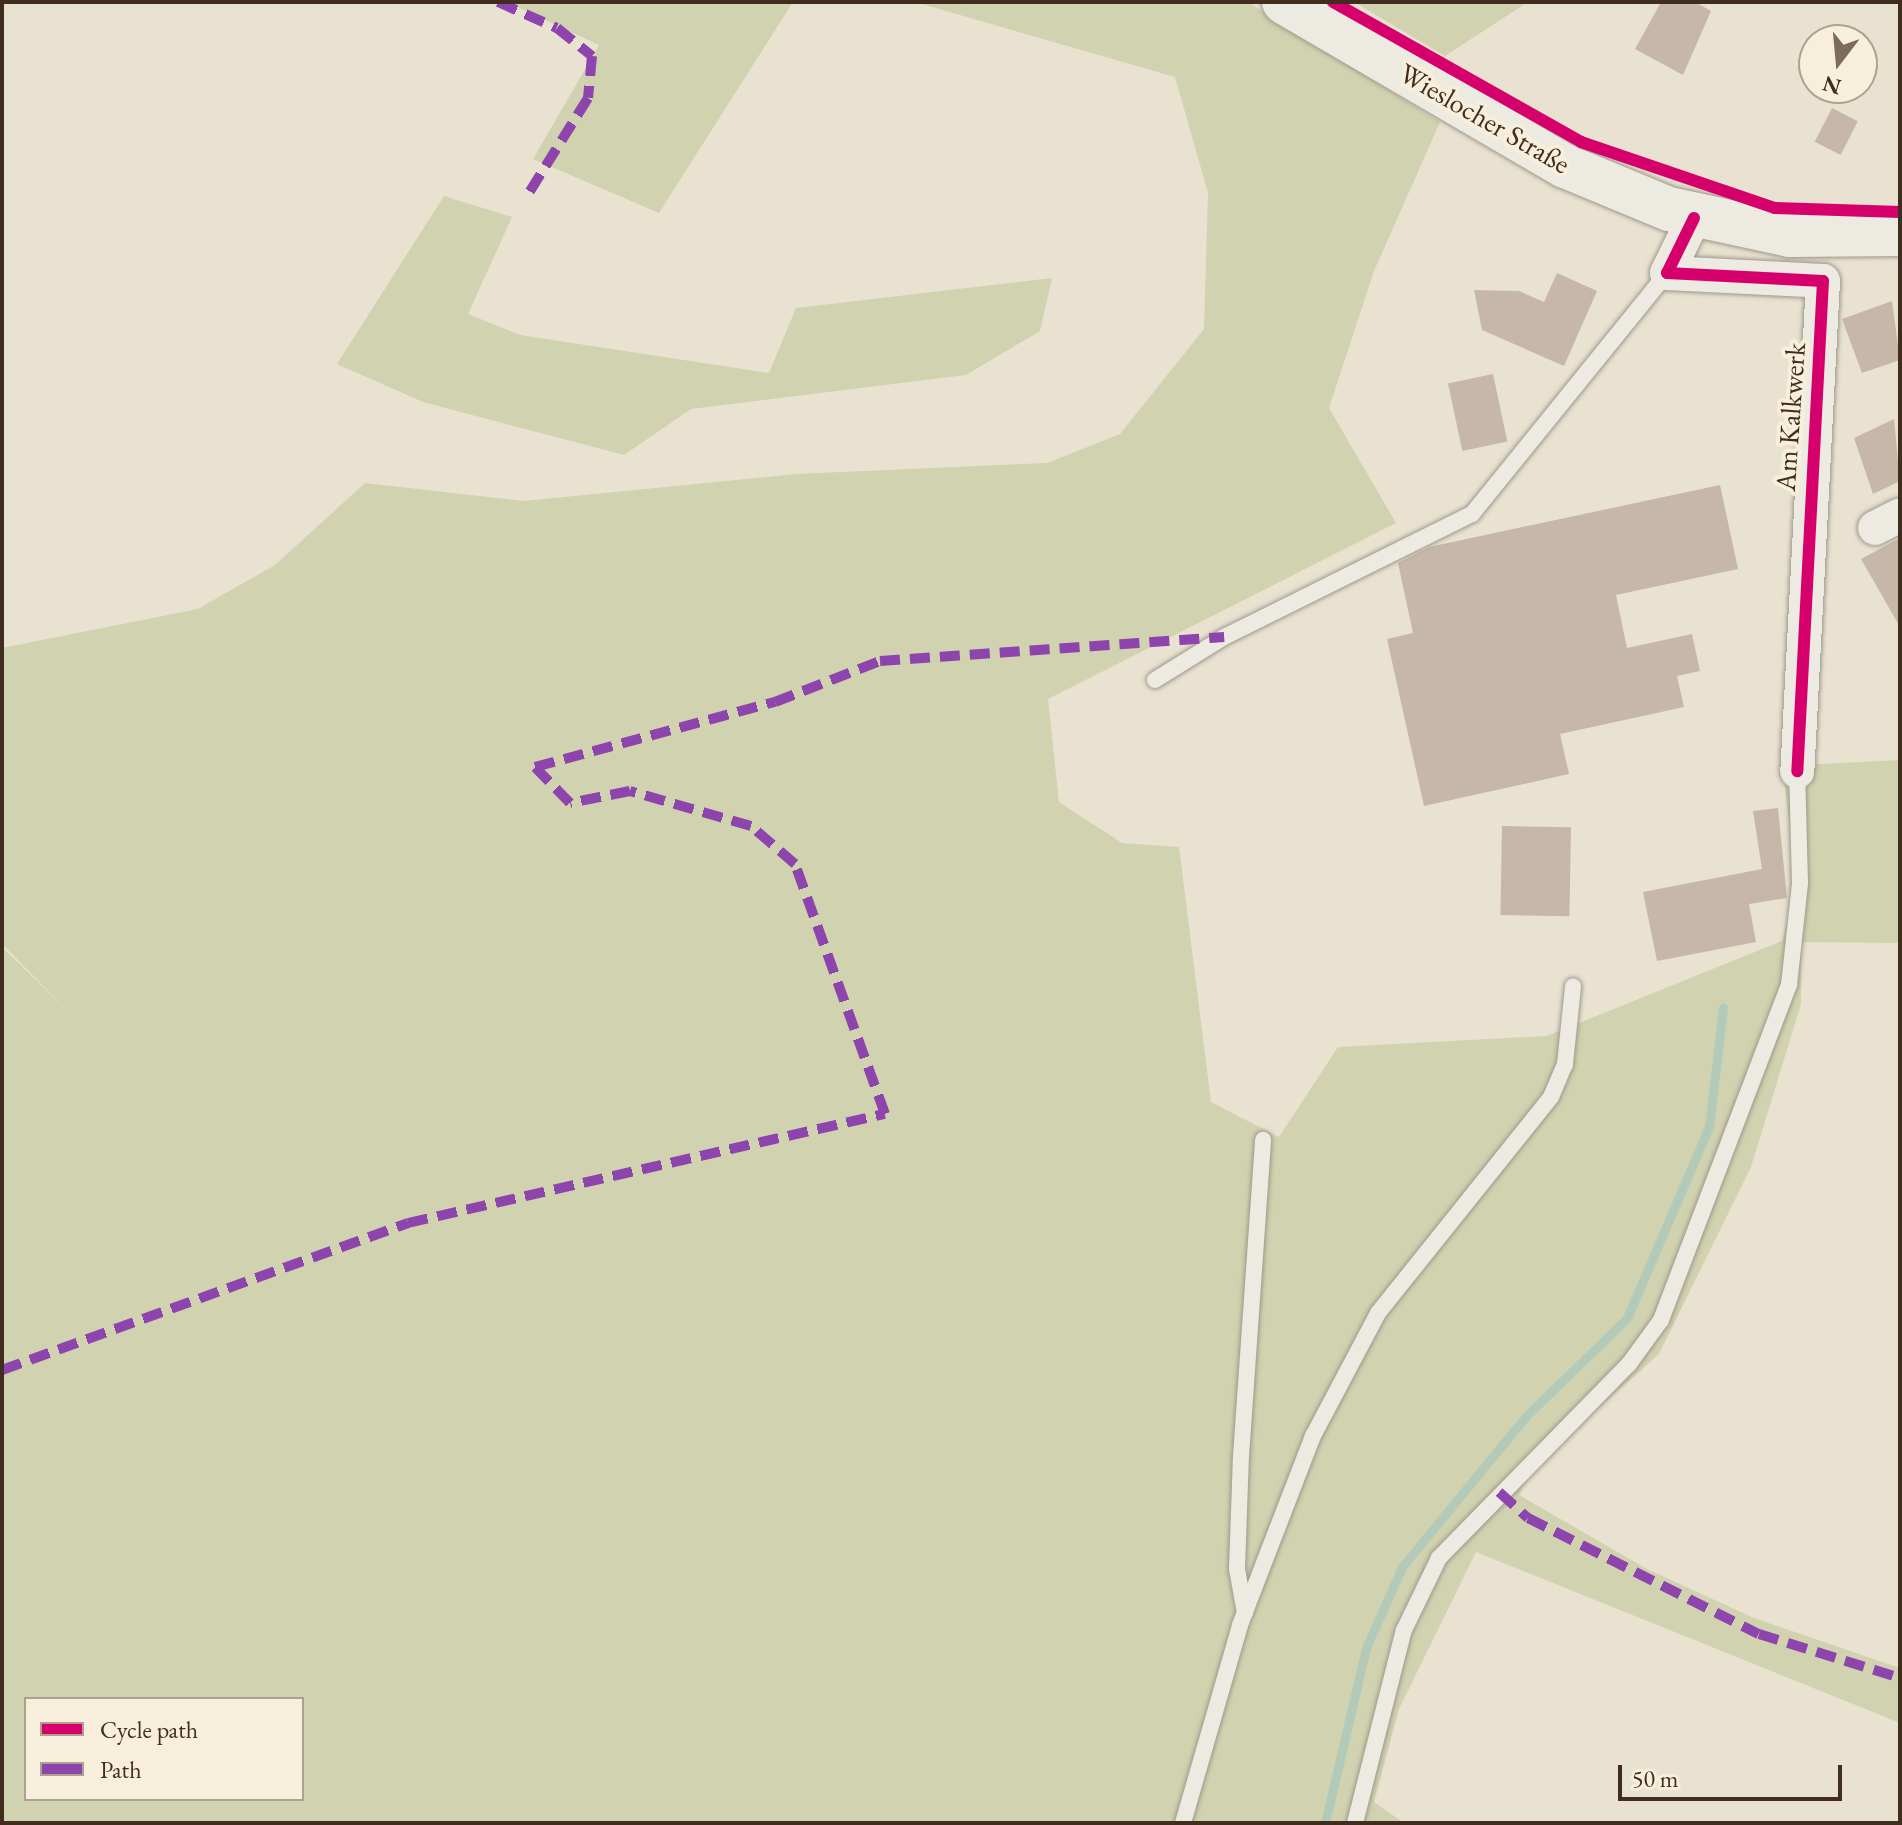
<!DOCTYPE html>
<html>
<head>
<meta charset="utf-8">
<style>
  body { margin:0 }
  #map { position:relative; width:1902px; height:1825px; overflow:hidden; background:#e9e2d1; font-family:"EB Garamond",serif }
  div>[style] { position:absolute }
  .green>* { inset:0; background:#d1d2af }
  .stream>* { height:9px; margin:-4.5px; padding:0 4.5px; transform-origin:4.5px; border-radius:4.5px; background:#b4cab9 }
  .building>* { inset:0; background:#c7b7a9; transform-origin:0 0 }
  .roads { filter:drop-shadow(0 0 2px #9e988c) drop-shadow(0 0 2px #9e988c) }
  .service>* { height:16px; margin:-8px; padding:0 8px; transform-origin:8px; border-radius:8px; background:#edeae1 }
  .minor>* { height:34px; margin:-17px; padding:0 17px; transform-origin:17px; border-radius:17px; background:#edeae1 }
  .secondary>* { height:44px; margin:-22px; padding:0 22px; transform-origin:22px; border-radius:22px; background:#edeae1 }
  .quiet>* { height:10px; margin-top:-5px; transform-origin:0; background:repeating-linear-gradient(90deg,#8e44ad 0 20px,transparent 0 30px) }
  .cycleway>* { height:12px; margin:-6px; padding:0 6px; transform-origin:6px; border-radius:6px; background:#d6006c }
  span { translate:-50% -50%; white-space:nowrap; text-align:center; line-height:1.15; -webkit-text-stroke:8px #f7efdb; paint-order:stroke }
  .street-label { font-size:28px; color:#402d1d }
  .frame { position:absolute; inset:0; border:4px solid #402d1d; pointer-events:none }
  .legend { position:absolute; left:24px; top:1697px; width:280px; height:104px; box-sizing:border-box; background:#f7efdb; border:2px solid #aea18f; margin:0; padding:10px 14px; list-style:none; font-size:24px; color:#402d1d }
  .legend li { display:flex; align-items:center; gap:16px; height:40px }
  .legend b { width:40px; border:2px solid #aea18f }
  .north { position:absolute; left:1798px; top:24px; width:80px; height:80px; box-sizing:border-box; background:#f7efdb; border:2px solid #aea18f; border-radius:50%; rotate:196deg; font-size:22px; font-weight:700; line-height:32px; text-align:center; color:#402d1d }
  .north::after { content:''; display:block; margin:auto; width:28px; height:36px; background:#7b6c5c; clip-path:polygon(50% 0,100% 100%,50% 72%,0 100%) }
  .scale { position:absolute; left:1618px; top:1765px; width:224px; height:36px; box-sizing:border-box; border:4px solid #402d1d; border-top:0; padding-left:10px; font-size:24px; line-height:28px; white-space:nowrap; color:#402d1d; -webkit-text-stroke:6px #f7efdb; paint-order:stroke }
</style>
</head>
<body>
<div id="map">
  <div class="green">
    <div style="clip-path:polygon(507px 2px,793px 2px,659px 213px,533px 159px,599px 45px)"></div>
    <div style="clip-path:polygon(evenodd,915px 2px,1248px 2px,1440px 122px,1374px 271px,1329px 408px,1396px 523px,1048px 699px,1059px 802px,1122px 843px,1179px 847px,1211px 1102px,1279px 1137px,1338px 1047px,1547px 1036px,1782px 941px,1797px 886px,1782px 766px,1900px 760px,1900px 943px,1801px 942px,1801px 1004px,1751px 1167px,1659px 1354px,1533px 1467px,1519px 1495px,1647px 1569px,1754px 1618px,1900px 1668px,1900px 1723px,1476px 1552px,1399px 1709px,1374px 1802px,1404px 1823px,2px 1823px,2px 947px,70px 1013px,2px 944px,2px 648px,198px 609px,275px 565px,365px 483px,524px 501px,796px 474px,1047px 463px,1120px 434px,1204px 329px,1208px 193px,1175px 77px,915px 2px,26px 1699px,302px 1699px,302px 1799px,26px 1799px,26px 1699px)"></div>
    <div style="clip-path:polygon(1354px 2px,1528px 2px,1445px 56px)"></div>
    <div style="clip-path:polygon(444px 196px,512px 217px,468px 314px,520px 335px,769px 373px,796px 308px,1052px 278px,1040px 331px,966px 375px,691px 409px,624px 455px,423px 402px,337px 364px)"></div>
  </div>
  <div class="stream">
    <div style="left:1325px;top:1823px;width:180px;rotate:-76.8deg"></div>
    <div style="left:1366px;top:1648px;width:89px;rotate:-66deg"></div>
    <div style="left:1402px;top:1567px;width:195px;rotate:-50.6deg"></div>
    <div style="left:1526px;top:1416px;width:141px;rotate:-44.1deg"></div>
    <div style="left:1627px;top:1318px;width:208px;rotate:-66.8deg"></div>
    <div style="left:1709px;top:1127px;width:120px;rotate:-83.3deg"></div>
  </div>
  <div class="building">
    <div style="clip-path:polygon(1661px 2px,1695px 2px,1711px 11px,1683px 75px,1635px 49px)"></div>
    <div style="left:1832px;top:108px;width:29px;height:38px;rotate:27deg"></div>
    <div style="clip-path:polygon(1557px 273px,1597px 291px,1564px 366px,1482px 330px,1474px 290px,1519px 291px,1544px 302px)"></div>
    <div style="clip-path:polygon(1892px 301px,1900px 360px,1862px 373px,1842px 319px)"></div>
    <div style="left:1493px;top:374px;width:69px;height:46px;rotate:78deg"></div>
    <div style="clip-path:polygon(1894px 419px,1900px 481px,1873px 494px,1854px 438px)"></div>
    <div style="clip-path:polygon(1720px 485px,1738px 569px,1616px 595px,1627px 648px,1692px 634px,1700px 671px,1677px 676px,1684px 707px,1560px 734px,1569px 774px,1424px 806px,1387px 639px,1413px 633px,1398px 563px,1429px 547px)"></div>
    <div style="clip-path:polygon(1900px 538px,1900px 627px,1861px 559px)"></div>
    <div style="clip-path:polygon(1778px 808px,1787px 898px,1749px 904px,1756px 942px,1657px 961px,1643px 892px,1762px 869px,1753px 811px)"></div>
    <div style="left:1502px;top:826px;width:69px;height:89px;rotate:1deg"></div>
  </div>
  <div class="roads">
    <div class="service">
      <div style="left:1155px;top:680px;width:81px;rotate:-31.9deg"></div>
      <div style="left:1224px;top:637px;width:277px;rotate:-26.4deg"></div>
      <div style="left:1472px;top:514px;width:310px;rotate:-51deg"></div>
      <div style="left:1245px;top:1613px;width:45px;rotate:-100.3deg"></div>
      <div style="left:1237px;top:1569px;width:113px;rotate:-88deg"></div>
      <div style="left:1241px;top:1456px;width:317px;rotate:-86deg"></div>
      <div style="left:1183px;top:1823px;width:206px;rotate:-73.9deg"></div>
      <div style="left:1240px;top:1625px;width:203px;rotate:-68.9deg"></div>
      <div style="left:1313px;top:1436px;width:139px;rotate:-62.1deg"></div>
      <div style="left:1378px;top:1313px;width:277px;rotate:-51.3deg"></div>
      <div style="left:1551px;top:1097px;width:36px;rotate:-67deg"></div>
      <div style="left:1565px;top:1064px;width:78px;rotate:-84.1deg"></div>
      <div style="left:1355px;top:1823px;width:199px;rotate:-75.8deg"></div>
      <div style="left:1404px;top:1630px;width:80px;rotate:-64.1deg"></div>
      <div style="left:1439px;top:1558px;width:272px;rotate:-45.6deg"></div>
      <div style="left:1629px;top:1364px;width:54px;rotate:-54deg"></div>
      <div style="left:1661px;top:1320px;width:359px;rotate:-69.1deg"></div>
      <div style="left:1789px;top:985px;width:103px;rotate:-83.8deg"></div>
      <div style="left:1800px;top:883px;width:112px;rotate:-91.5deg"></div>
    </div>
    <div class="minor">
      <div style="left:1694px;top:218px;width:61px;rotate:116.1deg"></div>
      <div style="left:1667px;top:273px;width:156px;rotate:2.9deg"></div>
      <div style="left:1823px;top:281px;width:491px;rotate:93deg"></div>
      <div style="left:1875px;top:528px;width:28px;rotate:-27deg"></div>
    </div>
    <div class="secondary">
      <div style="left:1284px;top:2px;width:325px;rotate:30.3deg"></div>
      <div style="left:1565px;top:166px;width:113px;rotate:22.5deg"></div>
      <div style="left:1669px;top:209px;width:124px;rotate:12.1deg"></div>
      <div style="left:1790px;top:235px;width:110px;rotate:-0.5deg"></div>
    </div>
  </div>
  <div class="quiet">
    <div style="left:498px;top:2px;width:64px;rotate:23.8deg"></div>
    <div style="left:557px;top:28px;width:45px;rotate:38.7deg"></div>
    <div style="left:592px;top:56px;width:42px;rotate:95.4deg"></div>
    <div style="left:588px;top:98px;width:115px;rotate:121.9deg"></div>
    <div style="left:2px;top:1370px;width:432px;rotate:-19.9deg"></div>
    <div style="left:408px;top:1223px;width:489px;rotate:-12.9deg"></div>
    <div style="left:885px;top:1114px;width:266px;rotate:-109.8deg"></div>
    <div style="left:795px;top:864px;width:58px;rotate:-139.2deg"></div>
    <div style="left:751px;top:826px;width:126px;rotate:-163.9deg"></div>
    <div style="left:630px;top:791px;width:61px;rotate:168.7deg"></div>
    <div style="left:570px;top:803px;width:50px;rotate:-134.2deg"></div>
    <div style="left:535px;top:767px;width:249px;rotate:-15.2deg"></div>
    <div style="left:775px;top:702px;width:113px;rotate:-21.3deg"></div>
    <div style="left:880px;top:661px;width:345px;rotate:-4deg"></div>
    <div style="left:1499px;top:1492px;width:39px;rotate:42deg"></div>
    <div style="left:1528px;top:1518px;width:258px;rotate:26.7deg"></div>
    <div style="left:1759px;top:1634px;width:148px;rotate:17.3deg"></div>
  </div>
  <div class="cycleway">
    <div style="left:1333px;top:2px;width:285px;rotate:29.4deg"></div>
    <div style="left:1581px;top:142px;width:205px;rotate:18.8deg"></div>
    <div style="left:1775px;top:208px;width:125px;rotate:1.8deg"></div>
    <div style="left:1694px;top:218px;width:61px;rotate:116.1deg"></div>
    <div style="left:1667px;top:273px;width:156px;rotate:2.9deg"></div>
    <div style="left:1823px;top:281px;width:491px;rotate:93deg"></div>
  </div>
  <div class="street-label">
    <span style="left:1485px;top:118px;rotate:30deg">Wieslocher Straße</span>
    <span style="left:1790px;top:417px;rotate:-86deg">Am Kalkwerk</span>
  </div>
  <div class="frame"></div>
  <ul class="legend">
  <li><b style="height:10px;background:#d6006c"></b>Cycle path</li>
  <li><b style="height:10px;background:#8e44ad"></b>Path</li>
  </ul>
  <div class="north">N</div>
  <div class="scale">50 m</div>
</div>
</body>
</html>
